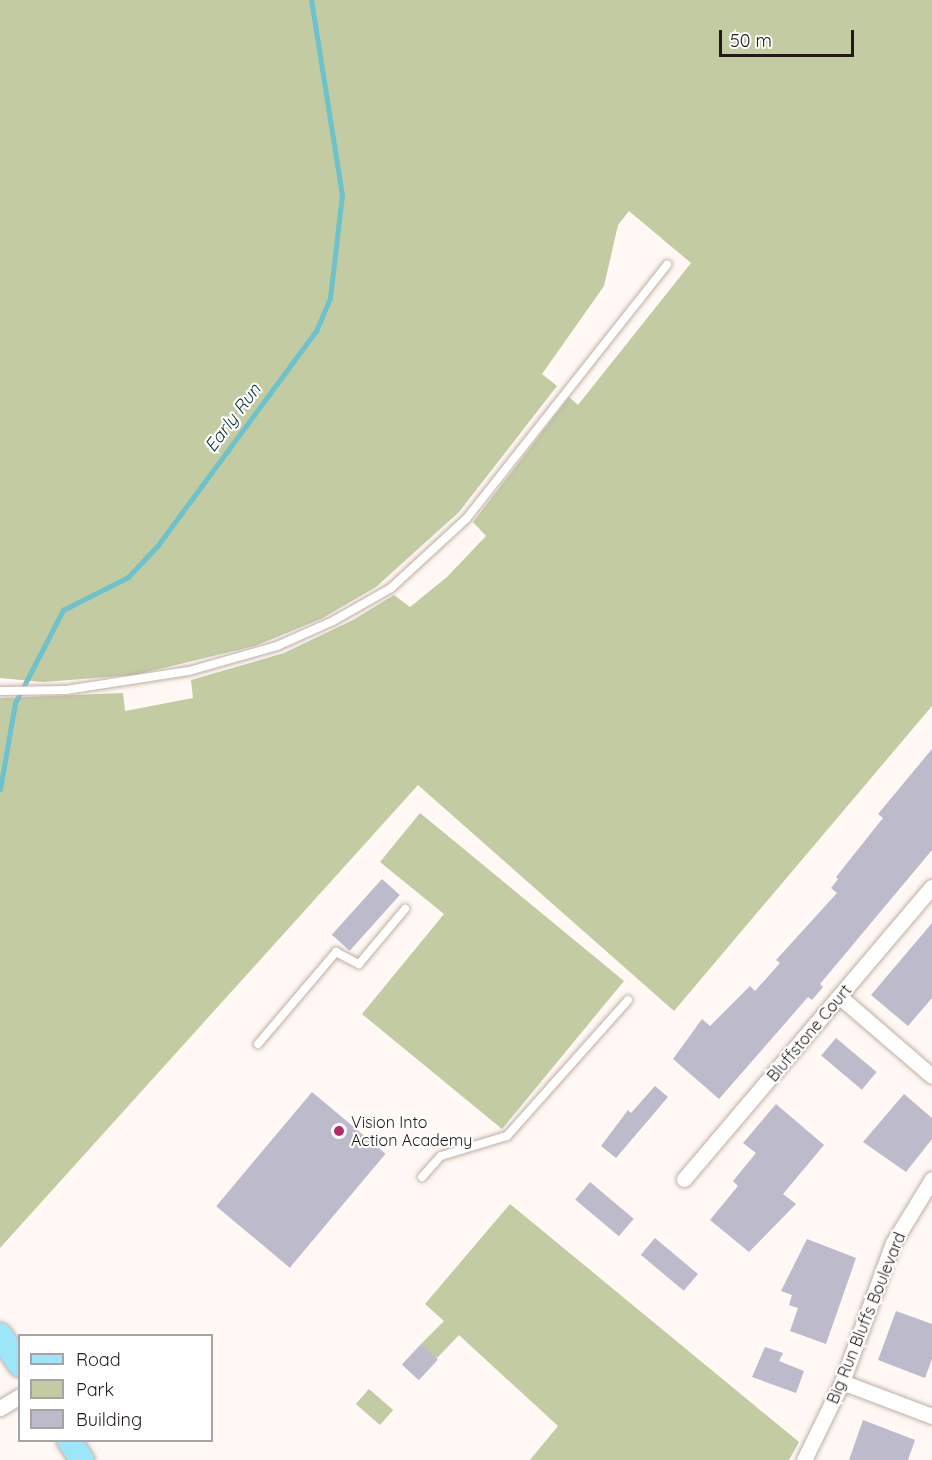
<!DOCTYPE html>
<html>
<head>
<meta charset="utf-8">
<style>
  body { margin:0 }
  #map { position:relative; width:932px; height:1460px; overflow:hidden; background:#fff8f4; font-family:Quicksand,sans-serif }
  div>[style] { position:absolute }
  .green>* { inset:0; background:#c2cba2; transform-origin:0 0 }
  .stream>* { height:5px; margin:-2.5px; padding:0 2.5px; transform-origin:2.5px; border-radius:2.5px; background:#6ec2cc }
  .building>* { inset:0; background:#bdbacb; transform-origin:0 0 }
  .roads { filter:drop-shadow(0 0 2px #beafa5) drop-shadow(0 0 2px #beafa5) }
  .service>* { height:8px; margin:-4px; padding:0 4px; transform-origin:4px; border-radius:4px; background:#fff }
  .minor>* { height:15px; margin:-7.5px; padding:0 7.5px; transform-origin:7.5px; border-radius:7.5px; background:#fff }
  .primary>* { height:24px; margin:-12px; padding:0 12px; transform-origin:12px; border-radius:12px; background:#9de6fa }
  .dots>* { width:16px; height:16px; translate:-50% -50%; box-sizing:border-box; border:3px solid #fff; border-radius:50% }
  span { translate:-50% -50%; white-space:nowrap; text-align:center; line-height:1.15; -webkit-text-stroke:4.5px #fff; paint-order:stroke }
  .street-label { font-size:16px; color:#211b17 }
  .poi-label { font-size:16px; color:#211b17 }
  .left { translate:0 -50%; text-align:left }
  .water-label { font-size:18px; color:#0c363b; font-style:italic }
  .legend { position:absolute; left:18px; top:1334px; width:195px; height:108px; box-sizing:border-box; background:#fff; border:2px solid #a6a4a2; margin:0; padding:8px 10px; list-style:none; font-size:18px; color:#211b17 }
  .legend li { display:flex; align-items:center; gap:12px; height:30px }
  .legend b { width:30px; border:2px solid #a6a4a2 }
  .scale { position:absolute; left:719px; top:30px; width:135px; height:27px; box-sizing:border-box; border:3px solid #211b17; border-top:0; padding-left:8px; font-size:18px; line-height:21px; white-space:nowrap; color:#211b17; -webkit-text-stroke:4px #fff; paint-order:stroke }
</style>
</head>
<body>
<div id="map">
  <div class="green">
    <div style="clip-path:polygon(0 0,932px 0,932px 706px,674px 1011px,418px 785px,0 1248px,0 698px,123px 693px,125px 711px,193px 698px,191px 680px,284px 653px,353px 620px,394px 595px,410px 607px,447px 577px,486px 536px,473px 522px,569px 397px,578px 405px,691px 263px,629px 211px,618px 225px,604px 286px,542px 374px,557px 386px,459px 512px,376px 587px,321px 619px,255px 646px,134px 675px,43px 682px,0 678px)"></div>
    <div style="clip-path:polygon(420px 813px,624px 981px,502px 1129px,362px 1014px,444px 914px,380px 862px)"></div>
    <div style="clip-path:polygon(510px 1204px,799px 1442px,789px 1460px,530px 1460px,558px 1426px,459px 1335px,436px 1359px,421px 1344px,444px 1321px,425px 1304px)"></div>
    <div style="left:369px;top:1389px;width:32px;height:20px;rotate:41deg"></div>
  </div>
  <div class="stream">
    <div style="left:0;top:789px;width:87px;rotate:-80.1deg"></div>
    <div style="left:15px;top:703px;width:105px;rotate:-62.7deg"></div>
    <div style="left:63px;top:610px;width:73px;rotate:-26.9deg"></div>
    <div style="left:128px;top:577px;width:44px;rotate:-46.8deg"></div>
    <div style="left:158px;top:545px;width:266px;rotate:-53.6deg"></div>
    <div style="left:316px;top:331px;width:36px;rotate:-67deg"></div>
    <div style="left:330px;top:298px;width:104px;rotate:-83.4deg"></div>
    <div style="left:342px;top:195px;width:197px;rotate:-99deg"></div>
  </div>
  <div class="building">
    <div style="clip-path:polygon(932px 749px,932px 850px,820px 984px,823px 987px,812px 1000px,808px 997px,719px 1099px,673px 1059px,702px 1019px,710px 1026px,750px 986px,755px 991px,780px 963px,776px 960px,837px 893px,831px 888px,838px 879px,836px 877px,883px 818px,878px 814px)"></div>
    <div style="left:382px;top:879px;width:24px;height:75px;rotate:42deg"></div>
    <div style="clip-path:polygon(932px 923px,932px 998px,908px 1026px,871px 995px)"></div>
    <div style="left:836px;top:1038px;width:53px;height:23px;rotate:40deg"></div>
    <div style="clip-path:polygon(655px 1086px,668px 1097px,616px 1158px,601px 1146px,628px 1110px,631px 1113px)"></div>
    <div style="left:312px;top:1092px;width:96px;height:149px;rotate:40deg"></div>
    <div style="clip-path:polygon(904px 1094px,932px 1118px,932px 1139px,906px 1172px,863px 1142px)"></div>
    <div style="clip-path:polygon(776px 1104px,824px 1145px,783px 1194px,796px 1204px,749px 1252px,710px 1220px,738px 1186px,733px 1181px,756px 1153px,743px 1143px)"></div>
    <div style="left:590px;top:1182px;width:57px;height:23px;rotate:40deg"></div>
    <div style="left:655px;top:1238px;width:56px;height:22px;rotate:40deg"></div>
    <div style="clip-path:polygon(807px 1239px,856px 1258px,826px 1344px,790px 1331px,798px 1308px,789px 1305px,792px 1295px,781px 1291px)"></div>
    <div style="clip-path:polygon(896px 1311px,932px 1324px,932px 1359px,925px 1378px,878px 1360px)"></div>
    <div style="left:421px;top:1344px;width:23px;height:28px;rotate:43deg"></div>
    <div style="clip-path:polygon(765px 1347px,783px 1353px,779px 1361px,804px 1371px,796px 1393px,752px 1377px)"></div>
    <div style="clip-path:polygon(863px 1420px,915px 1440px,908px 1460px,849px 1460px)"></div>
  </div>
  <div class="roads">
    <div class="service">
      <div style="left:0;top:691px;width:66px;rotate:-0.9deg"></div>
      <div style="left:66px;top:690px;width:124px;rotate:-8.8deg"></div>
      <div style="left:189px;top:671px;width:91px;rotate:-15.9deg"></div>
      <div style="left:277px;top:646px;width:61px;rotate:-24.1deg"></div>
      <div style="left:333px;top:621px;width:67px;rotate:-29.6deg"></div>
      <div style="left:391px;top:588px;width:103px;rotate:-42.6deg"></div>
      <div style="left:467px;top:518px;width:323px;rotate:-51.7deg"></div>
      <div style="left:258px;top:1044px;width:121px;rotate:-49.7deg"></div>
      <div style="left:336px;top:952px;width:26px;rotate:28deg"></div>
      <div style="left:359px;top:964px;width:72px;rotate:-50.1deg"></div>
      <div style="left:422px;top:1177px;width:28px;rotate:-48deg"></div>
      <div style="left:441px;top:1156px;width:69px;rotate:-16.9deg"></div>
      <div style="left:507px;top:1136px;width:182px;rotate:-48.3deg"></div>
    </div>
    <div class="minor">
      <div style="left:840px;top:997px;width:121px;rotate:40.7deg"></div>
      <div style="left:684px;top:1179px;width:383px;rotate:-49.7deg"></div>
      <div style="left:842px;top:1382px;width:96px;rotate:20.7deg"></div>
      <div style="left:0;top:1408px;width:23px;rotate:-31deg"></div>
      <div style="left:804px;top:1460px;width:87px;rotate:-64deg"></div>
      <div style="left:842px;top:1382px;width:148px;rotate:-69.9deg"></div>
      <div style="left:893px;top:1243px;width:75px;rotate:-58.6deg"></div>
    </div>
    <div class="primary">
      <div style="left:0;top:1335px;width:36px;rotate:56deg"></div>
      <div style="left:69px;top:1440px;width:24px;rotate:57deg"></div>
    </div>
  </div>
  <div class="dots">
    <div style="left:339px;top:1131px;background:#b42b6a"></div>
  </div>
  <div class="street-label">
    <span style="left:809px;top:1033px;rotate:-50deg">Bluffstone Court</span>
    <span style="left:866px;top:1318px;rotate:-68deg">Big Run Bluffs Boulevard</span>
  </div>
  <div class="poi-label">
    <span class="left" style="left:351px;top:1131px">Vision Into<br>Action Academy</span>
  </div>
  <div class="water-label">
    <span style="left:233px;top:418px;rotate:-53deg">Early Run</span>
  </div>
  <ul class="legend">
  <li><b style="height:8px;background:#9de6fa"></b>Road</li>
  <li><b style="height:16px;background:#c2cba2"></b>Park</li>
  <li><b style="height:16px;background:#bdbacb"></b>Building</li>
  </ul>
  <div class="scale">50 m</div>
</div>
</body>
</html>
